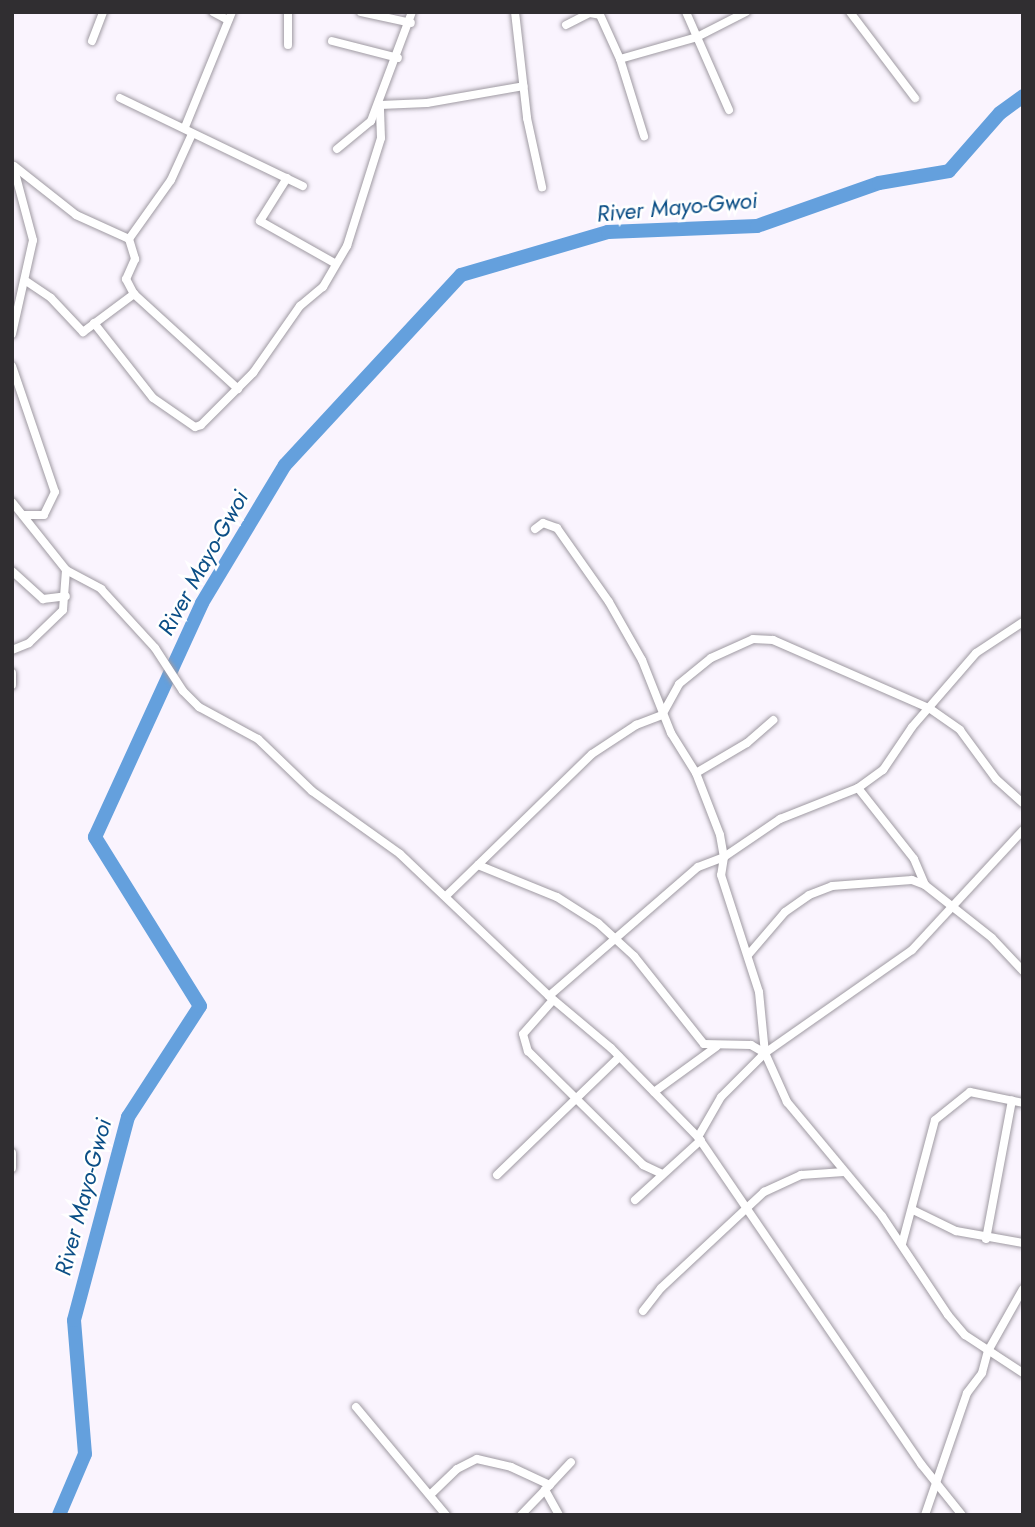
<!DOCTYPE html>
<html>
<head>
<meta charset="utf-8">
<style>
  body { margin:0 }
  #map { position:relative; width:1035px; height:1527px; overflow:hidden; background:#faf4fe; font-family:Jost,sans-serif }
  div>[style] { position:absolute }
  .river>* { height:14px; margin:-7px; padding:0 7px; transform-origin:7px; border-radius:7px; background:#64a0dd }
  .roads { filter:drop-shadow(0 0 2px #9f9aa2) drop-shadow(0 0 2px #9f9aa2) }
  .street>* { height:8px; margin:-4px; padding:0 4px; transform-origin:4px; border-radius:4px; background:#fff }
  span { translate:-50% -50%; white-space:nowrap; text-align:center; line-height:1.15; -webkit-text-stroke:5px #fff; paint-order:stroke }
  .water-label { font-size:23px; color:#0b4e86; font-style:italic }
  .frame { position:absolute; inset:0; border:14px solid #302e31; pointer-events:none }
</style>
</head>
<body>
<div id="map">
  <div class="river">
    <div style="left:59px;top:1515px;width:66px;rotate:-66.9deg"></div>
    <div style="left:85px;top:1454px;width:134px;rotate:-94.7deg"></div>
    <div style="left:74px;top:1320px;width:210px;rotate:-75.1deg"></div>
    <div style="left:128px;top:1117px;width:132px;rotate:-57deg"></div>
    <div style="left:200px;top:1006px;width:199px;rotate:-121.9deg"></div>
    <div style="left:95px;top:837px;width:257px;rotate:-65.4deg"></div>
    <div style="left:202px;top:603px;width:161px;rotate:-59deg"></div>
    <div style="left:285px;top:465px;width:259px;rotate:-47.2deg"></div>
    <div style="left:461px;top:275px;width:153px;rotate:-16.3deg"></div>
    <div style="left:608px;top:232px;width:149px;rotate:-2.3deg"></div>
    <div style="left:757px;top:226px;width:129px;rotate:-19.4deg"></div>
    <div style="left:879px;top:183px;width:71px;rotate:-9.7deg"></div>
    <div style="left:949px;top:171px;width:77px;rotate:-48.7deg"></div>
    <div style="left:1000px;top:113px;width:29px;rotate:-36deg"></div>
  </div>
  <div class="roads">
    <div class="street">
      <div style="left:213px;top:12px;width:17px;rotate:28deg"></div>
      <div style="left:361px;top:12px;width:51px;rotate:12.4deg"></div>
      <div style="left:515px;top:12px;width:107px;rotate:83.5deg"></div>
      <div style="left:527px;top:118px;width:71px;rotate:77.7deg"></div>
      <div style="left:686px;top:12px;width:107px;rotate:66.3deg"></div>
      <div style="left:850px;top:12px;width:108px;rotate:52.9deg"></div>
      <div style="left:566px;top:25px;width:27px;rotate:-27deg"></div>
      <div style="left:590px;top:13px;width:10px;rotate:11deg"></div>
      <div style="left:600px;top:15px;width:48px;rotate:65.6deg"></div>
      <div style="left:620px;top:59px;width:81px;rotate:72.7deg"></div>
      <div style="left:92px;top:41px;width:31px;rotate:-69deg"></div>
      <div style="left:332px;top:41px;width:68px;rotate:14.4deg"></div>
      <div style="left:288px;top:45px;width:33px;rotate:-90deg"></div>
      <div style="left:620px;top:59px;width:80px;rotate:-15.9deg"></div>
      <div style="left:697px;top:37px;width:55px;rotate:-27deg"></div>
      <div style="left:120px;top:98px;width:203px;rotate:25.7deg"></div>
      <div style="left:380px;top:105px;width:47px;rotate:-2.4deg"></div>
      <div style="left:427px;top:103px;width:98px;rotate:-9.9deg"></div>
      <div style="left:185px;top:127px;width:124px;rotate:-67.8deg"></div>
      <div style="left:337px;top:149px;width:44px;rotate:-39.5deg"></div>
      <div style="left:371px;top:121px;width:116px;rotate:-69.4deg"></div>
      <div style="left:14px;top:166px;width:79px;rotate:38.3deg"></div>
      <div style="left:76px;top:215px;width:58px;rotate:24.4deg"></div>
      <div style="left:129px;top:239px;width:21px;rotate:73deg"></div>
      <div style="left:135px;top:259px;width:22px;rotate:114deg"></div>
      <div style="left:126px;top:279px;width:17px;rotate:62deg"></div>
      <div style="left:134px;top:294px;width:141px;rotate:42.4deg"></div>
      <div style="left:287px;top:178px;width:51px;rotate:122.1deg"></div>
      <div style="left:260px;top:221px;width:87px;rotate:29.5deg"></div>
      <div style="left:129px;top:239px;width:72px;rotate:-54.6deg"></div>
      <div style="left:171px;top:180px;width:51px;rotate:-65.5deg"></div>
      <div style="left:26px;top:281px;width:30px;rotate:34deg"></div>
      <div style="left:51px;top:298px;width:47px;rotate:46.7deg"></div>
      <div style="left:83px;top:332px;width:64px;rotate:-36.7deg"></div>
      <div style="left:94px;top:323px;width:95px;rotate:51.8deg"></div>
      <div style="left:153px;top:398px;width:51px;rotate:34.6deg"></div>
      <div style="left:195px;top:427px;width:6px;rotate:-18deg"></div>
      <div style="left:201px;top:425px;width:74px;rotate:-45deg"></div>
      <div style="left:253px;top:373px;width:82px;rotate:-55deg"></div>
      <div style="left:300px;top:306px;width:30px;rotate:-40deg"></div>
      <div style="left:323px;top:287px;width:48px;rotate:-59.7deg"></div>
      <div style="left:347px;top:246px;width:113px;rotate:-72.5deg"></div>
      <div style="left:381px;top:138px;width:33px;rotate:-92deg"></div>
      <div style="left:12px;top:334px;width:96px;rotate:-77.4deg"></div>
      <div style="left:33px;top:240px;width:73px;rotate:-105deg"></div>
      <div style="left:12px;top:366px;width:133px;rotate:71.2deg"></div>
      <div style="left:55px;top:492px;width:25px;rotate:116deg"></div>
      <div style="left:44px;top:515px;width:21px;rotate:180deg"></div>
      <div style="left:12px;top:502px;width:87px;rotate:51.5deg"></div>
      <div style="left:66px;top:570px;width:40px;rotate:28deg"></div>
      <div style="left:101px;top:589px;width:80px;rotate:47.5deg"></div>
      <div style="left:155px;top:648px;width:51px;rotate:56.9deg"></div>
      <div style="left:183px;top:691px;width:23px;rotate:45deg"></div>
      <div style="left:199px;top:707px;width:67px;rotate:28.5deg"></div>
      <div style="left:258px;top:739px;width:75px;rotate:43.9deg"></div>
      <div style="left:312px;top:791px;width:108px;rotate:35.6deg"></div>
      <div style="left:400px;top:854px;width:206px;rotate:43.6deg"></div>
      <div style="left:549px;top:996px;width:81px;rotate:40deg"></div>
      <div style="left:611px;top:1048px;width:124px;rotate:45.7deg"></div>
      <div style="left:698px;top:1137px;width:396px;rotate:55.7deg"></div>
      <div style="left:921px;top:1464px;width:65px;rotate:51.2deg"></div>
      <div style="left:535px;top:529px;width:10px;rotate:-37deg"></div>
      <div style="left:543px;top:523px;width:15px;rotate:20deg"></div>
      <div style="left:557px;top:528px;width:90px;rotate:54.9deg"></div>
      <div style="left:609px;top:602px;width:67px;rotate:60.4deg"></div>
      <div style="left:642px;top:660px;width:79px;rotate:68.3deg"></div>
      <div style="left:671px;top:733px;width:47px;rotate:58deg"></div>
      <div style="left:696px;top:773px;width:66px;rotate:68.8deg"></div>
      <div style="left:720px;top:835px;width:22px;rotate:80deg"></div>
      <div style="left:724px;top:857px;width:18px;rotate:99deg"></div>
      <div style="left:721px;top:875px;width:123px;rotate:72deg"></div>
      <div style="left:759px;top:992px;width:61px;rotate:84.4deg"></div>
      <div style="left:765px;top:1053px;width:54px;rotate:65.8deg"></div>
      <div style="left:787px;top:1102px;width:148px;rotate:50.2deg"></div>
      <div style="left:882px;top:1216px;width:119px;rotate:56.3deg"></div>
      <div style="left:948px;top:1315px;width:26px;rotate:50deg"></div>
      <div style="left:965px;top:1335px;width:69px;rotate:33.2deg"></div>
      <div style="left:12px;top:571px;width:42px;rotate:42.1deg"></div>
      <div style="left:43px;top:599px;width:23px;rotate:-7deg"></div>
      <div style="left:12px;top:650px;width:18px;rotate:-22deg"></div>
      <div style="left:29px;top:643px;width:47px;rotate:-44.1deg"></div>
      <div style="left:63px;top:610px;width:40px;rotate:-85.7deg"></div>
      <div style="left:12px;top:673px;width:12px;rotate:90deg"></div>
      <div style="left:662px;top:715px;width:35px;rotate:-61deg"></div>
      <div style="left:679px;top:684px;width:41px;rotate:-39.1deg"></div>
      <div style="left:711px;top:658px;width:46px;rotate:-24.3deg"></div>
      <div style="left:753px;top:639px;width:20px;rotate:3deg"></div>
      <div style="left:773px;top:640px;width:170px;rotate:23.6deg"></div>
      <div style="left:929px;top:708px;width:38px;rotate:35deg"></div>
      <div style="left:960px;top:730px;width:61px;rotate:53.7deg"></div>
      <div style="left:996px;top:779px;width:36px;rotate:42deg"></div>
      <div style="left:696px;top:773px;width:59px;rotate:-30.5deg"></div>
      <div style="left:747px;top:743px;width:35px;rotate:-41deg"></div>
      <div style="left:858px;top:788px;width:90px;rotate:51.7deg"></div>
      <div style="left:914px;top:859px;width:28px;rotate:67deg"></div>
      <div style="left:478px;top:865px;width:85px;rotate:22.1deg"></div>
      <div style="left:557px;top:897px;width:49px;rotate:32.4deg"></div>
      <div style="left:598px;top:923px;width:49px;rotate:42.5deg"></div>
      <div style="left:634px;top:956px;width:112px;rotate:51.5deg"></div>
      <div style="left:704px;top:1044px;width:47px;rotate:1.2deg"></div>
      <div style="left:751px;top:1045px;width:16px;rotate:30deg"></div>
      <div style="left:447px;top:895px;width:202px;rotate:-44.2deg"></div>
      <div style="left:592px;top:754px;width:53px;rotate:-33.4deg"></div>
      <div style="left:636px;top:725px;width:28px;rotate:-21deg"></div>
      <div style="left:749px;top:954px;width:55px;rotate:-49.4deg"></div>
      <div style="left:785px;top:912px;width:29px;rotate:-35deg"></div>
      <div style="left:809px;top:895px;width:25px;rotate:-21deg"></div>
      <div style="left:832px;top:886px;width:80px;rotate:-4.3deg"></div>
      <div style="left:912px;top:880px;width:14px;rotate:21deg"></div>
      <div style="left:925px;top:885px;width:85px;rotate:38.3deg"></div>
      <div style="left:992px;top:938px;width:45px;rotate:46.8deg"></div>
      <div style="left:549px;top:996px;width:197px;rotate:-40.9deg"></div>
      <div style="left:698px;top:867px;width:28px;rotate:-21deg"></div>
      <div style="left:724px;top:857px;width:68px;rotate:-34.2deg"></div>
      <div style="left:780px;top:819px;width:84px;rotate:-21.7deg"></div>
      <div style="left:858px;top:788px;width:31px;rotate:-36deg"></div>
      <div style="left:883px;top:770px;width:52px;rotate:-56deg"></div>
      <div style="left:912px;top:727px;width:98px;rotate:-49.1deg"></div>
      <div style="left:976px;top:653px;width:56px;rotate:-33.4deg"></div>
      <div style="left:553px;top:1000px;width:45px;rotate:131.4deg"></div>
      <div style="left:523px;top:1034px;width:18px;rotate:74deg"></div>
      <div style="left:528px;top:1051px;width:162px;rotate:44.7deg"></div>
      <div style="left:643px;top:1165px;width:21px;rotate:25deg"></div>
      <div style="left:654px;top:1092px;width:77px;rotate:-36deg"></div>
      <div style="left:698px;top:1137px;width:46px;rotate:-60.1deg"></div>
      <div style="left:721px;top:1097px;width:62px;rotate:-45deg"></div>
      <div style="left:765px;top:1053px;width:179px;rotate:-35deg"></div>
      <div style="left:912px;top:950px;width:163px;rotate:-47.2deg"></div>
      <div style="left:12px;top:1153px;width:15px;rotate:90deg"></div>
      <div style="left:497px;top:1175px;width:170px;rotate:-44deg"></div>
      <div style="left:635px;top:1200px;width:89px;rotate:-42.3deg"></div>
      <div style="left:913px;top:1210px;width:48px;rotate:26deg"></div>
      <div style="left:956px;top:1231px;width:68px;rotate:10.2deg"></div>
      <div style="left:986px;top:1239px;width:141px;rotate:-79.4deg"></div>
      <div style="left:902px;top:1244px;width:128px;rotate:-75.1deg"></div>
      <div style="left:935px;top:1120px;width:45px;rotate:-38.7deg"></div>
      <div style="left:970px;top:1092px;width:54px;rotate:11.7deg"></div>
      <div style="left:643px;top:1311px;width:29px;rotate:-52deg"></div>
      <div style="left:661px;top:1288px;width:141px;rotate:-43deg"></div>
      <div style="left:764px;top:1192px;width:41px;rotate:-24.7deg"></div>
      <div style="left:801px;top:1175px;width:43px;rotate:-4deg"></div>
      <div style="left:356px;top:1407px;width:141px;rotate:50.2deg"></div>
      <div style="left:430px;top:1495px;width:37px;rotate:-44deg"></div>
      <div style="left:457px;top:1469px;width:22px;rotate:-27deg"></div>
      <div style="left:477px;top:1459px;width:35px;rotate:13deg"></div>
      <div style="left:511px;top:1467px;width:43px;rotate:24.8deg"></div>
      <div style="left:521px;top:1515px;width:35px;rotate:-46deg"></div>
      <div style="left:559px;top:1515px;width:29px;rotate:-119deg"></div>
      <div style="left:545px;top:1490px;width:38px;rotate:-47deg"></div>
      <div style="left:925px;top:1515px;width:129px;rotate:-71deg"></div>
      <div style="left:967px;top:1393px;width:25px;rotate:-53deg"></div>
      <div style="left:982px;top:1373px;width:23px;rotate:-75deg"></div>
      <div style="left:988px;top:1351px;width:71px;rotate:-60.6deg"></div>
    </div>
  </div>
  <div class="water-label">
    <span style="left:677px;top:207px;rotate:-5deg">River Mayo-Gwoi</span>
    <span style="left:203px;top:563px;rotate:-61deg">River Mayo-Gwoi</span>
    <span style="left:83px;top:1197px;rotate:-75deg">River Mayo-Gwoi</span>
  </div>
  <div class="frame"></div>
</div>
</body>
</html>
